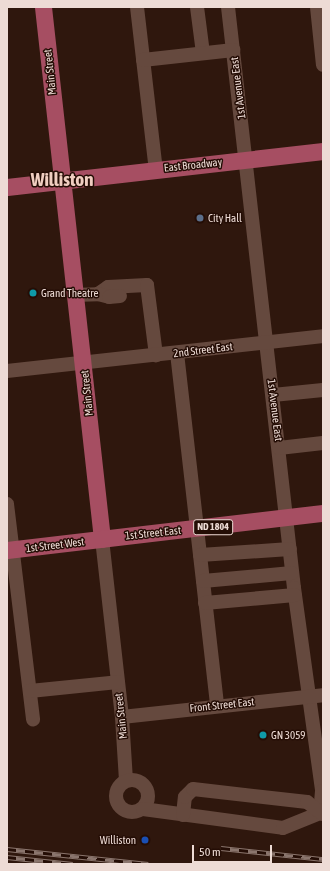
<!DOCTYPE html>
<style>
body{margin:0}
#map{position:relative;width:330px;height:871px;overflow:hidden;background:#2f170d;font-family:"Asap Condensed",sans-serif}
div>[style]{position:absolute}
.minor>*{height:14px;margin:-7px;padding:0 7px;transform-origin:7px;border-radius:7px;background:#65493e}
.minor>.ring{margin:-7px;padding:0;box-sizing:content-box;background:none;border:14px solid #65493e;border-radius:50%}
.major>*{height:17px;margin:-8.5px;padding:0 8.5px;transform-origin:8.5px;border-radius:8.5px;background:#a64e62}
.rail>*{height:4.5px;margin-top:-2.25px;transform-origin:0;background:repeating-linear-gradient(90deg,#240d05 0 9px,#8a756d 0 18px);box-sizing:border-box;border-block:1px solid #8a756d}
.dots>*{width:11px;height:11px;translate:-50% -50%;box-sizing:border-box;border:2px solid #240d05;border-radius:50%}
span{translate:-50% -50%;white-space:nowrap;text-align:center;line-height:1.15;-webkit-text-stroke:3px #240d05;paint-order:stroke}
.shield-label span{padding:1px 3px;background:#240d05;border:1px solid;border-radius:3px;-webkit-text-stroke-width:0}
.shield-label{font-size:10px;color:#eddbd5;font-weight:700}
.street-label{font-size:11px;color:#eddbd5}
.poi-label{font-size:11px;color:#eddbd5}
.left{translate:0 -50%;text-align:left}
.right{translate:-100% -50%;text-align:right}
.town-label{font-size:19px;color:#f0cec1;font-weight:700}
.frame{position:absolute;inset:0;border:8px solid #eddbd5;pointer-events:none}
.scale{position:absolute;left:192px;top:845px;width:80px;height:18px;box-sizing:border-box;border:2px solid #eddbd5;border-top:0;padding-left:5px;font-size:12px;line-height:14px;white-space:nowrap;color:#eddbd5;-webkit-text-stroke:3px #240d05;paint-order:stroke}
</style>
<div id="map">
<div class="minor">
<div style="left:137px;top:7px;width:164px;rotate:83.4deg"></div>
<div style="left:197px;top:7px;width:46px;rotate:82.6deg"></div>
<div style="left:228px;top:7px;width:585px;rotate:83.52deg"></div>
<div style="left:294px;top:588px;width:205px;rotate:82.1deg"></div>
<div style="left:322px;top:791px;width:22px;rotate:95deg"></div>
<div style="left:317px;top:7px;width:58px;rotate:84.1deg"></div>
<div style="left:143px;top:60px;width:91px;rotate:-6.3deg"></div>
<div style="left:98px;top:294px;width:12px;rotate:-35deg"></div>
<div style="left:108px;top:287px;width:39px;rotate:-3deg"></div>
<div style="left:147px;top:285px;width:71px;rotate:82.7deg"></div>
<div style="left:74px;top:295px;width:24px;rotate:-2deg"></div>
<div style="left:98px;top:294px;width:11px;rotate:15deg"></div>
<div style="left:109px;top:297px;width:11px;rotate:-5deg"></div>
<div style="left:177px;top:353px;width:355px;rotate:83.5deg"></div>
<div style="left:7px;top:371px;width:318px;rotate:-6.3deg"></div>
<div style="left:273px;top:395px;width:50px;rotate:-5.7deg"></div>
<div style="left:279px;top:448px;width:44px;rotate:-6.5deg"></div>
<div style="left:7px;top:504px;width:217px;rotate:83.1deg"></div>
<div style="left:102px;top:539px;width:179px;rotate:83.6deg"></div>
<div style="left:122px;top:717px;width:63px;rotate:86.4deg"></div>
<div style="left:200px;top:555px;width:90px;rotate:-3.8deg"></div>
<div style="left:203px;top:581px;width:89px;rotate:-5.1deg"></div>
<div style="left:205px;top:603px;width:90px;rotate:-5.1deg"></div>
<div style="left:30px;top:691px;width:88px;rotate:-5.8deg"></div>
<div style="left:122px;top:717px;width:202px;rotate:-6.2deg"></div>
<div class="ring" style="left:116px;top:780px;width:18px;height:18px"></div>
<div style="left:143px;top:809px;width:141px;rotate:7.7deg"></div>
<div style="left:283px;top:828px;width:40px;rotate:-22deg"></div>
<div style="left:183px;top:815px;width:18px;rotate:-84deg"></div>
<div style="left:185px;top:797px;width:11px;rotate:-45deg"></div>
<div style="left:193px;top:789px;width:115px;rotate:6.5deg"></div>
<div style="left:307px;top:802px;width:20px;rotate:37deg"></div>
</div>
<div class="major">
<div style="left:43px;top:7px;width:535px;rotate:83.67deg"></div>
<div style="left:7px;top:187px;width:318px;rotate:-6.5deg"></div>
<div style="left:7px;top:550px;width:318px;rotate:-6.7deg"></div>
</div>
<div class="rail">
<div style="left:221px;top:848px;width:103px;rotate:6.2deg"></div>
<div style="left:7px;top:849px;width:142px;rotate:6.1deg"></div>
<div style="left:7px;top:857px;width:66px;rotate:6.1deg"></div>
</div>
<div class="dots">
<div style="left:200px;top:218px;background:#5c6f8a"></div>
<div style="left:33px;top:293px;background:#0f9aa8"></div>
<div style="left:263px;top:735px;background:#0f9aa8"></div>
<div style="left:145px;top:840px;background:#1a4fb4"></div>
</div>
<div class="shield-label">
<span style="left:213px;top:527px">ND 1804</span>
</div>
<div class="street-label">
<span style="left:50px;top:72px;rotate:-96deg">Main Street</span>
<span style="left:238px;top:88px;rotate:-97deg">1st Avenue East</span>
<span style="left:193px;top:165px;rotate:-6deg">East Broadway</span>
<span style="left:203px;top:350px;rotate:-7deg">2nd Street East</span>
<span style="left:87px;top:393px;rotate:-96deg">Main Street</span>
<span style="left:275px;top:410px;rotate:83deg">1st Avenue East</span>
<span style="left:153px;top:533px;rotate:-6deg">1st Street East</span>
<span style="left:55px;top:545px;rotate:-7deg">1st Street West</span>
<span style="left:222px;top:705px;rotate:-6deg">Front Street East</span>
<span style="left:121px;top:716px;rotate:-96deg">Main Street</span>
</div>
<div class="poi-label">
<span class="left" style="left:208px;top:218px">City Hall</span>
<span class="left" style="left:41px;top:293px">Grand Theatre</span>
<span class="left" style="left:271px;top:735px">GN 3059</span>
<span class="right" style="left:136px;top:840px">Williston</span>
</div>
<div class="town-label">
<span style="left:62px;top:180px">Williston</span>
</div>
<div class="frame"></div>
<div class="scale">50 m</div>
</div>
